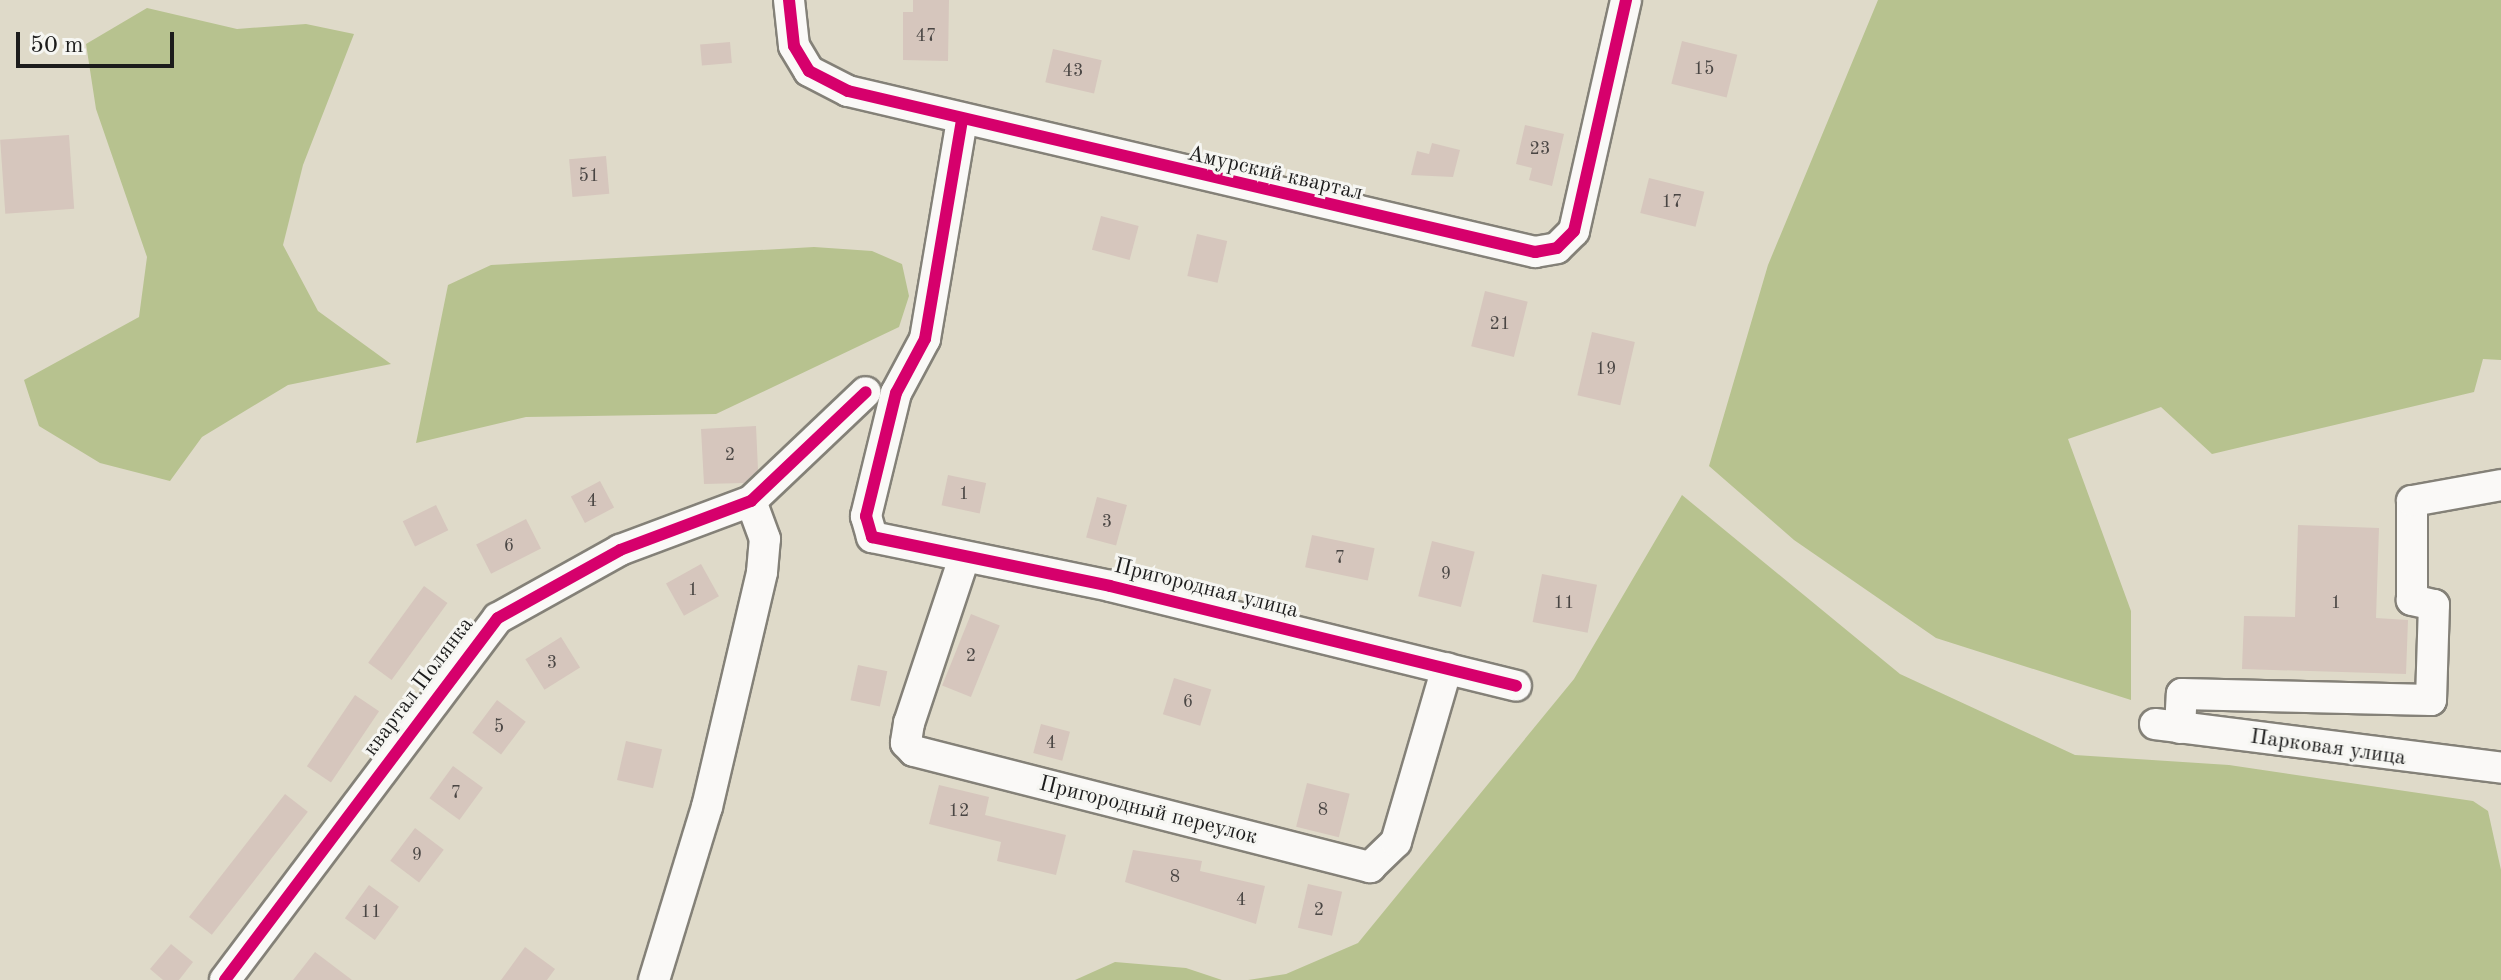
<!DOCTYPE html>
<meta charset="utf-8">
<style>
body{margin:0}
#map{position:relative;width:2501px;height:980px;overflow:hidden;background:#dfdac9;font-family:"Old Standard TT",serif}
div>[style]{position:absolute}
.forest>*{inset:0;background:#b7c28f}
.building>*{inset:0;background:#d6c6bd;transform-origin:0 0}
.roads{filter:drop-shadow(2px 0 #848178) drop-shadow(-2px 0 #848178) drop-shadow(0 2px #848178) drop-shadow(0 -2px #848178)}
.minor>*{height:30px;margin:-15px;padding:0 15px;transform-origin:15px;border-radius:15px;background:#faf9f7}
.cycleway>*{height:12px;margin:-6px;padding:0 6px;transform-origin:6px;border-radius:6px;background:#d6006c}
span{translate:-50% -50%;white-space:nowrap;text-align:center;line-height:1.15;-webkit-text-stroke:6px #f6f6f2;paint-order:stroke}
.number-label{font-size:18px;color:#4a4644}
.number-label span{-webkit-text-stroke-width:0}
.street-label{font-size:22px;color:#1c1c1c}
.scale{position:absolute;left:16px;top:32px;width:158px;height:36px;box-sizing:border-box;border:4px solid #1c1c1c;border-top:0;padding-left:10px;font-size:24px;line-height:28px;white-space:nowrap;color:#1c1c1c;-webkit-text-stroke:6px #f6f6f2;paint-order:stroke}
</style>
<div id="map">
<div class="forest">
<div style="clip-path:polygon(1878px 0,2501px 0,2501px 360px,2483px 359px,2474px 392px,2212px 454px,2161px 407px,2068px 439px,2131px 611px,2131px 700px,1936px 638px,1794px 540px,1709px 466px,1768px 265px)"></div>
<div style="clip-path:polygon(147px 8px,237px 29px,306px 24px,354px 34px,303px 165px,283px 245px,318px 311px,391px 364px,288px 385px,202px 437px,170px 481px,100px 463px,39px 426px,24px 380px,139px 317px,147px 257px,96px 109px,86px 44px)"></div>
<div style="clip-path:polygon(814px 247px,872px 251px,902px 264px,909px 296px,899px 327px,716px 414px,526px 417px,416px 443px,448px 285px,491px 265px)"></div>
<div style="clip-path:polygon(1682px 495px,1900px 674px,2075px 755px,2229px 765px,2473px 801px,2488px 811px,2501px 870px,2501px 980px,1248px 980px,1286px 974px,1358px 943px,1574px 679px)"></div>
<div style="clip-path:polygon(1115px 962px,1186px 968px,1222px 980px,1075px 980px)"></div>
</div>
<div class="building">
<div style="clip-path:polygon(913px 0,949px 0,948px 61px,903px 60px,903px 12px,913px 12px)"></div>
<div style="left:1682px;top:41px;width:57px;height:44px;rotate:14deg"></div>
<div style="left:730px;top:42px;width:21px;height:30px;rotate:85deg"></div>
<div style="left:1053px;top:49px;width:50px;height:34px;rotate:13deg"></div>
<div style="clip-path:polygon(1525px 125px,1564px 134px,1552px 186px,1529px 180px,1532px 168px,1516px 164px)"></div>
<div style="left:69px;top:135px;width:74px;height:69px;rotate:86deg"></div>
<div style="clip-path:polygon(1432px 143px,1460px 150px,1453px 177px,1411px 175px,1417px 151px,1429px 154px)"></div>
<div style="left:606px;top:156px;width:38px;height:37px;rotate:85deg"></div>
<div style="left:1649px;top:178px;width:57px;height:36px;rotate:14deg"></div>
<div style="left:1101px;top:216px;width:39px;height:35px;rotate:15deg"></div>
<div style="left:1197px;top:234px;width:31px;height:43px;rotate:13deg"></div>
<div style="left:1485px;top:291px;width:44px;height:57px;rotate:14deg"></div>
<div style="left:1592px;top:332px;width:44px;height:65px;rotate:13deg"></div>
<div style="clip-path:polygon(756px 426px,758px 470px,744px 483px,704px 484px,701px 429px)"></div>
<div style="left:948px;top:475px;width:39px;height:31px;rotate:12deg"></div>
<div style="left:600px;top:481px;width:30px;height:33px;rotate:62deg"></div>
<div style="left:1097px;top:497px;width:31px;height:42px;rotate:15deg"></div>
<div style="left:436px;top:505px;width:28px;height:37px;rotate:64deg"></div>
<div style="left:526px;top:519px;width:33px;height:56px;rotate:63deg"></div>
<div style="clip-path:polygon(2298px 525px,2379px 528px,2376px 618px,2408px 620px,2406px 674px,2242px 669px,2244px 616px,2295px 617px)"></div>
<div style="left:1312px;top:535px;width:64px;height:33px;rotate:12deg"></div>
<div style="left:1432px;top:541px;width:44px;height:57px;rotate:14deg"></div>
<div style="left:701px;top:564px;width:37px;height:40px;rotate:61deg"></div>
<div style="left:1542px;top:574px;width:56px;height:49px;rotate:11deg"></div>
<div style="left:424px;top:586px;width:29px;height:95px;rotate:36deg"></div>
<div style="left:971px;top:614px;width:31px;height:77px;rotate:22deg"></div>
<div style="left:561px;top:637px;width:36px;height:42px;rotate:58deg"></div>
<div style="left:858px;top:665px;width:30px;height:36px;rotate:12deg"></div>
<div style="left:1174px;top:678px;width:39px;height:38px;rotate:17deg"></div>
<div style="left:355px;top:695px;width:29px;height:86px;rotate:34deg"></div>
<div style="left:497px;top:700px;width:36px;height:41px;rotate:37deg"></div>
<div style="left:1041px;top:724px;width:30px;height:30px;rotate:15deg"></div>
<div style="left:626px;top:741px;width:37px;height:40px;rotate:13deg"></div>
<div style="left:453px;top:766px;width:37px;height:40px;rotate:36deg"></div>
<div style="left:1307px;top:783px;width:44px;height:45px;rotate:14deg"></div>
<div style="clip-path:polygon(939px 785px,989px 797px,985px 815px,1066px 835px,1056px 875px,997px 861px,1001px 842px,929px 824px)"></div>
<div style="left:285px;top:794px;width:29px;height:156px;rotate:38deg"></div>
<div style="left:415px;top:828px;width:36px;height:41px;rotate:37deg"></div>
<div style="clip-path:polygon(1133px 850px,1202px 861px,1200px 871px,1265px 886px,1256px 924px,1125px 882px)"></div>
<div style="left:1308px;top:884px;width:35px;height:45px;rotate:13deg"></div>
<div style="left:369px;top:885px;width:37px;height:41px;rotate:36deg"></div>
<div style="clip-path:polygon(171px 944px,193px 962px,179px 980px,163px 980px,150px 969px)"></div>
<div style="clip-path:polygon(525px 947px,555px 969px,547px 980px,501px 980px)"></div>
<div style="clip-path:polygon(315px 952px,352px 980px,293px 980px)"></div>
</div>
<div class="roads">
<div class="minor">
<div style="left:789px;top:0;width:46px;rotate:83.8deg"></div>
<div style="left:794px;top:46px;width:29px;rotate:59deg"></div>
<div style="left:809px;top:71px;width:44px;rotate:27.1deg"></div>
<div style="left:848px;top:91px;width:706px;rotate:13.19deg"></div>
<div style="left:1535px;top:252px;width:22px;rotate:-10deg"></div>
<div style="left:1557px;top:248px;width:24px;rotate:-45deg"></div>
<div style="left:1574px;top:231px;width:237px;rotate:-77.3deg"></div>
<div style="left:962px;top:120px;width:222px;rotate:99.6deg"></div>
<div style="left:925px;top:339px;width:61px;rotate:118.2deg"></div>
<div style="left:896px;top:393px;width:127px;rotate:103.7deg"></div>
<div style="left:866px;top:516px;width:22px;rotate:74deg"></div>
<div style="left:872px;top:537px;width:243px;rotate:11.6deg"></div>
<div style="left:1110px;top:586px;width:418px;rotate:13.8deg"></div>
<div style="left:964px;top:558px;width:174px;rotate:108.4deg"></div>
<div style="left:909px;top:723px;width:20px;rotate:99deg"></div>
<div style="left:906px;top:743px;width:11px;rotate:45deg"></div>
<div style="left:914px;top:751px;width:471px;rotate:14.3deg"></div>
<div style="left:1370px;top:867px;width:36px;rotate:-44deg"></div>
<div style="left:1396px;top:842px;width:181px;rotate:-73.7deg"></div>
<div style="left:2155px;top:724px;width:349px;rotate:7.2deg"></div>
<div style="left:2180px;top:728px;width:34px;rotate:-87deg"></div>
<div style="left:2182px;top:694px;width:249px;rotate:1.4deg"></div>
<div style="left:2431px;top:700px;width:95px;rotate:-88.2deg"></div>
<div style="left:2434px;top:605px;width:23px;rotate:-167deg"></div>
<div style="left:2412px;top:600px;width:99px;rotate:-90deg"></div>
<div style="left:2412px;top:501px;width:90px;rotate:-10.2deg"></div>
<div style="left:225px;top:980px;width:453px;rotate:-53deg"></div>
<div style="left:498px;top:618px;width:140px;rotate:-29.1deg"></div>
<div style="left:620px;top:550px;width:140px;rotate:-20.5deg"></div>
<div style="left:751px;top:501px;width:158px;rotate:-43.5deg"></div>
<div style="left:654px;top:980px;width:181px;rotate:-73deg"></div>
<div style="left:707px;top:807px;width:241px;rotate:-76.8deg"></div>
<div style="left:762px;top:572px;width:33px;rotate:-85deg"></div>
<div style="left:765px;top:539px;width:40px;rotate:-110.2deg"></div>
</div>
</div>
<div class="cycleway">
<div style="left:789px;top:0;width:46px;rotate:83.8deg"></div>
<div style="left:794px;top:46px;width:29px;rotate:59deg"></div>
<div style="left:809px;top:71px;width:44px;rotate:27.1deg"></div>
<div style="left:848px;top:91px;width:706px;rotate:13.19deg"></div>
<div style="left:1535px;top:252px;width:22px;rotate:-10deg"></div>
<div style="left:1557px;top:248px;width:24px;rotate:-45deg"></div>
<div style="left:1574px;top:231px;width:237px;rotate:-77.3deg"></div>
<div style="left:962px;top:120px;width:222px;rotate:99.6deg"></div>
<div style="left:925px;top:339px;width:61px;rotate:118.2deg"></div>
<div style="left:896px;top:393px;width:127px;rotate:103.7deg"></div>
<div style="left:866px;top:516px;width:22px;rotate:74deg"></div>
<div style="left:872px;top:537px;width:243px;rotate:11.6deg"></div>
<div style="left:1110px;top:586px;width:418px;rotate:13.8deg"></div>
<div style="left:225px;top:980px;width:453px;rotate:-53deg"></div>
<div style="left:498px;top:618px;width:140px;rotate:-29.1deg"></div>
<div style="left:620px;top:550px;width:140px;rotate:-20.5deg"></div>
<div style="left:751px;top:501px;width:158px;rotate:-43.5deg"></div>
</div>
<div class="number-label">
<span style="left:926px;top:36px">47</span>
<span style="left:1704px;top:69px">15</span>
<span style="left:1073px;top:71px">43</span>
<span style="left:1540px;top:149px">23</span>
<span style="left:589px;top:176px">51</span>
<span style="left:1672px;top:202px">17</span>
<span style="left:1500px;top:324px">21</span>
<span style="left:1606px;top:369px">19</span>
<span style="left:730px;top:455px">2</span>
<span style="left:964px;top:494px">1</span>
<span style="left:592px;top:501px">4</span>
<span style="left:1107px;top:522px">3</span>
<span style="left:509px;top:546px">6</span>
<span style="left:1340px;top:558px">7</span>
<span style="left:1446px;top:574px">9</span>
<span style="left:693px;top:590px">1</span>
<span style="left:1564px;top:603px">11</span>
<span style="left:2336px;top:603px">1</span>
<span style="left:971px;top:656px">2</span>
<span style="left:552px;top:663px">3</span>
<span style="left:1188px;top:702px">6</span>
<span style="left:499px;top:727px">5</span>
<span style="left:1051px;top:743px">4</span>
<span style="left:456px;top:793px">7</span>
<span style="left:1323px;top:810px">8</span>
<span style="left:959px;top:811px">12</span>
<span style="left:417px;top:855px">9</span>
<span style="left:1175px;top:877px">8</span>
<span style="left:1241px;top:900px">4</span>
<span style="left:1319px;top:910px">2</span>
<span style="left:371px;top:912px">11</span>
</div>
<div class="street-label">
<span style="left:1275px;top:174px;rotate:13deg">Амурский квартал</span>
<span style="left:1206px;top:589px;rotate:14deg">Пригородная улица</span>
<span style="left:419px;top:687px;rotate:-53deg">квартал Полянка</span>
<span style="left:2328px;top:748px;rotate:8deg">Парковая улица</span>
<span style="left:1148px;top:811px;rotate:14deg">Пригородный переулок</span>
</div>
<div class="scale">50 m</div>
</div>
